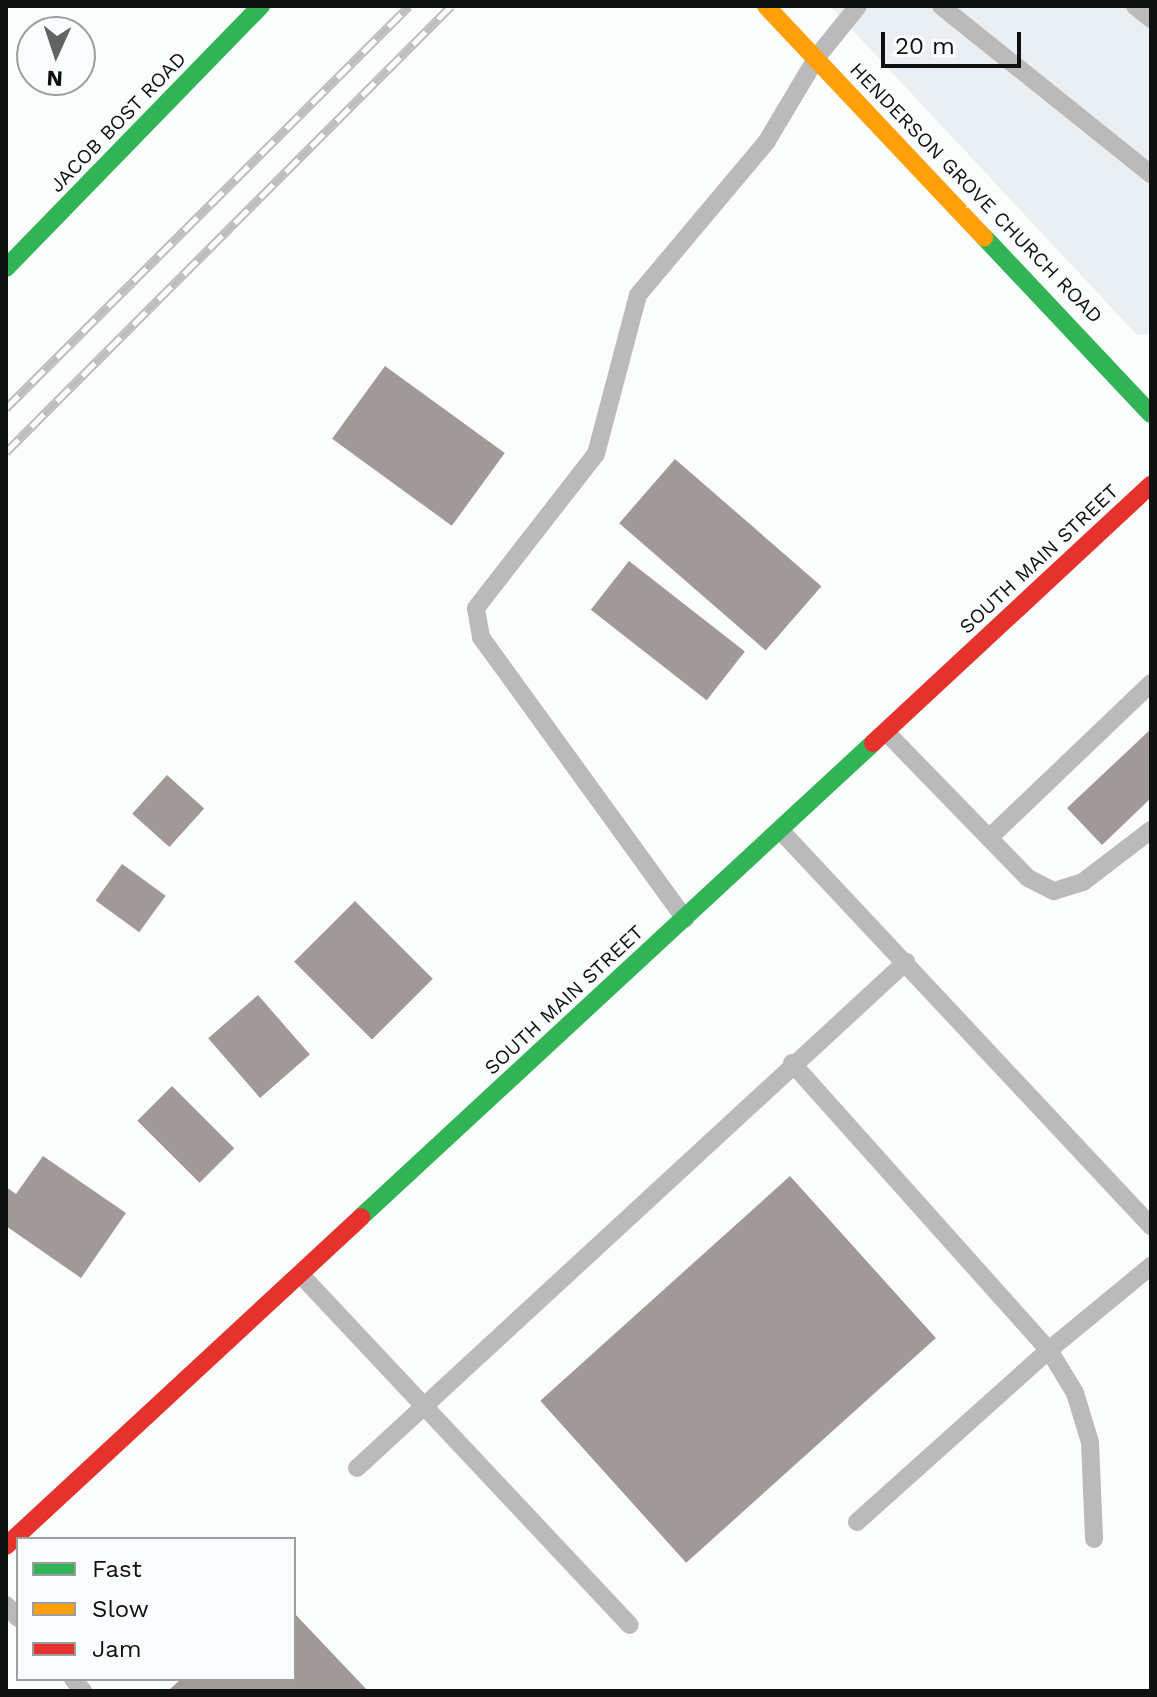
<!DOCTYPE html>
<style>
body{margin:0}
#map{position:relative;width:1157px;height:1697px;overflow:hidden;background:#fbfcfc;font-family:"Work Sans",sans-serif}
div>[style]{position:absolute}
.built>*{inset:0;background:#eaeff3}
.building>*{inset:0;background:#a19898;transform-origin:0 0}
.lane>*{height:18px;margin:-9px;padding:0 9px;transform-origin:9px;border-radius:9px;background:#bababa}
.fast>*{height:18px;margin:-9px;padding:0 9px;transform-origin:9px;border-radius:9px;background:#30b455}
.slow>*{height:18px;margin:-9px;padding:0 9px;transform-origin:9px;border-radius:9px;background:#ff9f0a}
.jam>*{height:18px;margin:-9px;padding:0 9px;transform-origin:9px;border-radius:9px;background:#e5322d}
.rail>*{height:9px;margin-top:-4.5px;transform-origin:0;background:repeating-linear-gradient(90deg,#fafcfd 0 18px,#bebdbd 0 36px);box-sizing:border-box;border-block:2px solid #bebdbd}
span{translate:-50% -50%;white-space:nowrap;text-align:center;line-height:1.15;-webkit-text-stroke:8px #fafcfd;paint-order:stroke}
.street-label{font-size:20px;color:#0f1010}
.frame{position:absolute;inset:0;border:8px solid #0f1010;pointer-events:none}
.legend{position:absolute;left:16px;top:1537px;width:280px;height:144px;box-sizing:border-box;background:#fafcfd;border:2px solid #9c9e9e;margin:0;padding:10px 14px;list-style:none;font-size:24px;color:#0f1010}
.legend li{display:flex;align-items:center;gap:16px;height:40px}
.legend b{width:40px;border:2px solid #9c9e9e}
.north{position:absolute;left:16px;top:16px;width:80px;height:80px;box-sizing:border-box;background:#fafcfd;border:2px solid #9c9e9e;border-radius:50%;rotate:183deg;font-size:22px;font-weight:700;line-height:32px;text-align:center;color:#0f1010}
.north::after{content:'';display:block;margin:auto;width:28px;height:36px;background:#626363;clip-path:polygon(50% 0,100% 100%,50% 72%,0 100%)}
.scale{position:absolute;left:881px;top:32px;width:140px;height:36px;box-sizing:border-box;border:4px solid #0f1010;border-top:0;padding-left:10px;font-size:24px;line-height:28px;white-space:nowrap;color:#0f1010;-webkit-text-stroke:6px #fafcfd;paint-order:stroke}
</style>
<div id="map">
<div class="built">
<div style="clip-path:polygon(830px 6px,1151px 6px,1151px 334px,1137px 335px)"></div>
</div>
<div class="building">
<div style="left:385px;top:366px;width:148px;height:90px;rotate:36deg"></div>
<div style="left:675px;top:459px;width:194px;height:85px;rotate:41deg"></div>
<div style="left:629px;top:561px;width:147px;height:62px;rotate:38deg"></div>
<div style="clip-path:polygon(1151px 729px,1151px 798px,1102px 845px,1067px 808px)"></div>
<div style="left:167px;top:775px;width:50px;height:52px;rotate:42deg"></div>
<div style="left:122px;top:864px;width:54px;height:45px;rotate:36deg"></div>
<div style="left:355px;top:901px;width:110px;height:86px;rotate:45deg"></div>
<div style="left:258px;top:995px;width:79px;height:66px;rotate:49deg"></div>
<div style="left:172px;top:1086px;width:88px;height:49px;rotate:45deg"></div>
<div style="clip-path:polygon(43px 1156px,126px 1213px,81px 1278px,6px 1226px,6px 1187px,16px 1194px)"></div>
<div style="left:790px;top:1176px;width:218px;height:336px;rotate:48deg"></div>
<div style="clip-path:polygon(294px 1613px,368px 1691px,168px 1691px,181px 1679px,294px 1679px)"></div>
</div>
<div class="lane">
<div style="left:941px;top:6px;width:269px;rotate:38.7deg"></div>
<div style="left:1135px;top:6px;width:21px;rotate:39deg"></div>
<div style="left:886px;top:732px;width:204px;rotate:45.8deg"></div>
<div style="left:1028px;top:878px;width:29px;rotate:27deg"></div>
<div style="left:1054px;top:891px;width:30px;rotate:-17deg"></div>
<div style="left:1083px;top:882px;width:86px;rotate:-37.4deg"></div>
<div style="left:780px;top:830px;width:543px;rotate:46.87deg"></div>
<div style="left:989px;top:838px;width:224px;rotate:-43.7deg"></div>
<div style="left:685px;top:919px;width:348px;rotate:-125.9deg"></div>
<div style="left:481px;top:637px;width:29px;rotate:-100deg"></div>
<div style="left:476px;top:608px;width:195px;rotate:-52.1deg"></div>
<div style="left:596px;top:454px;width:164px;rotate:-75.2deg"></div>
<div style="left:638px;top:295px;width:201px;rotate:-50deg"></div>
<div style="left:767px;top:141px;width:98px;rotate:-59.2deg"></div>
<div style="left:817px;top:57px;width:65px;rotate:-51.2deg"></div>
<div style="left:792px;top:1063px;width:385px;rotate:48.2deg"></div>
<div style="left:1049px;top:1350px;width:132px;rotate:-39.5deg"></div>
<div style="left:301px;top:1275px;width:480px;rotate:46.8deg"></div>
<div style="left:357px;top:1468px;width:747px;rotate:-42.67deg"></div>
<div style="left:857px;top:1522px;width:258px;rotate:-41.9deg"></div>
<div style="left:1049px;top:1350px;width:50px;rotate:58.8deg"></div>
<div style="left:1075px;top:1393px;width:51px;rotate:73deg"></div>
<div style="left:1090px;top:1442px;width:97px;rotate:87.6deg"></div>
<div style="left:6px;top:1605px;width:18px;rotate:47deg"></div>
<div style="left:73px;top:1679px;width:16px;rotate:50deg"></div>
</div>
<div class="fast">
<div style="left:984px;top:237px;width:243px;rotate:46.7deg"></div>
<div style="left:6px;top:268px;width:366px;rotate:-45.8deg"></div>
<div style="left:361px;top:1217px;width:698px;rotate:-42.79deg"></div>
</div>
<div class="slow">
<div style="left:766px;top:6px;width:318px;rotate:46.7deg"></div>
</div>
<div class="jam">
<div style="left:873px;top:743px;width:379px;rotate:-42.9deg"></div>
<div style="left:6px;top:1546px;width:484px;rotate:-42.8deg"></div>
</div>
<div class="rail">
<div style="left:6px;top:408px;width:569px;rotate:-44.93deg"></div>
<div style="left:6px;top:452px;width:630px;rotate:-45.06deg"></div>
</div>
<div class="street-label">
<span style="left:118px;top:122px;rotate:-46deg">JACOB BOST ROAD</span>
<span style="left:976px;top:193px;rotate:46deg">HENDERSON GROVE CHURCH ROAD</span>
<span style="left:1039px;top:559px;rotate:-43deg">SOUTH MAIN STREET</span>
<span style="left:564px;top:1000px;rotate:-43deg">SOUTH MAIN STREET</span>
</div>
<div class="frame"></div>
<ul class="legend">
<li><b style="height:10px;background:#30b455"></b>Fast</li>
<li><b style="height:10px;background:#ff9f0a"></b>Slow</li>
<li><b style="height:10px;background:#e5322d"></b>Jam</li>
</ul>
<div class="north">N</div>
<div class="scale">20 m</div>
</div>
